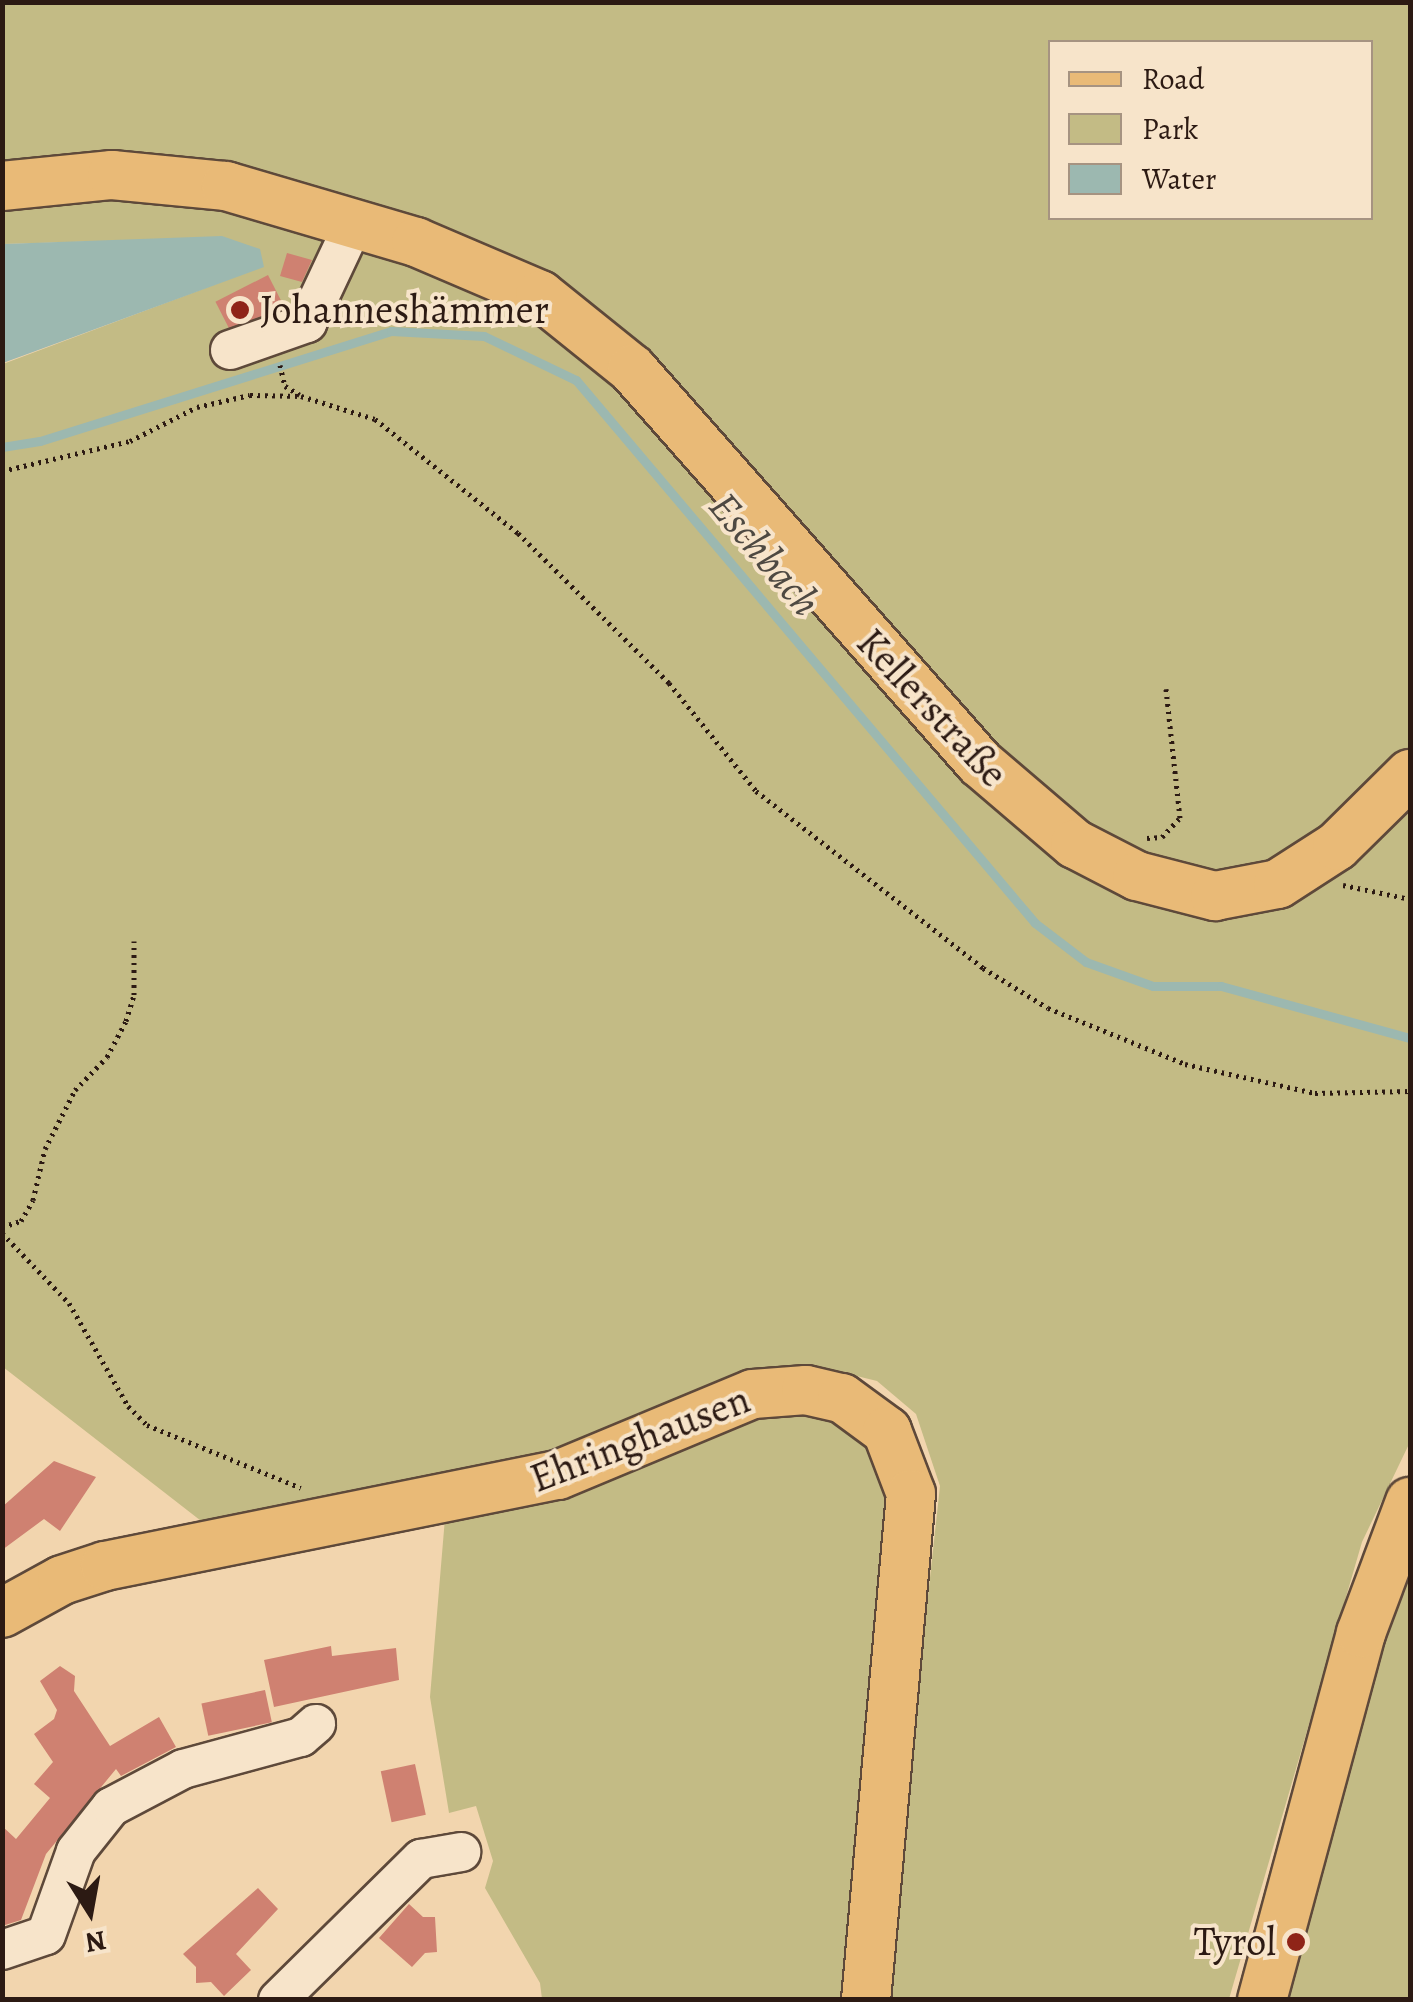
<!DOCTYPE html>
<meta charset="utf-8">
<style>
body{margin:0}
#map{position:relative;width:1413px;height:2002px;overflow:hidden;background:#f2d5ae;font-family:Alegreya,serif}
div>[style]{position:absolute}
.green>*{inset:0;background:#c3bb85}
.water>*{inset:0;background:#9cb8b0}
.stream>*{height:9px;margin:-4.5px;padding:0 4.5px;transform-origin:4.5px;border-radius:4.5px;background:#9cb8b0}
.building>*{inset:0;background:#cf8171;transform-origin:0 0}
.path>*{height:5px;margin-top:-2.5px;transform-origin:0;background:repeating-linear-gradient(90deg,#2c1a13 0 2.5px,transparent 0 7.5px)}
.roads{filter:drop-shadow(2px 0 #5e493a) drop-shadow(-2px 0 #5e493a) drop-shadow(0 2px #5e493a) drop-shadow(0 -2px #5e493a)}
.minor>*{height:38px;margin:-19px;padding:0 19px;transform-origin:19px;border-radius:19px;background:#f7e4ca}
.major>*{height:48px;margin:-24px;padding:0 24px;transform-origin:24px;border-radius:24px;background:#e9ba77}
.dots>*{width:28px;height:28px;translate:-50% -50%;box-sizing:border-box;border:5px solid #f7e4ca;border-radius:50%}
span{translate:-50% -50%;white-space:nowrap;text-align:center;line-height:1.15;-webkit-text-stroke:8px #f7e4ca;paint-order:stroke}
.poi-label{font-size:40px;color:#2c1a13}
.left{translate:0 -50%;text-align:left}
.right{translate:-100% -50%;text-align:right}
.street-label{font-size:40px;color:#2c1a13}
.water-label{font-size:42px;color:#4e4942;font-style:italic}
.frame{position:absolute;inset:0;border:5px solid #2c1a13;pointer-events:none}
.legend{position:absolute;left:1048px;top:40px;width:325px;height:180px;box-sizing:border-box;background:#f7e4ca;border:2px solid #a69381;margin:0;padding:12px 18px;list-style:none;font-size:30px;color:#2c1a13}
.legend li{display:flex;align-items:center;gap:20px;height:50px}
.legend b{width:50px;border:2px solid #a69381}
.north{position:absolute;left:40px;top:1862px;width:100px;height:100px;-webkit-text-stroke:8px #f7e4ca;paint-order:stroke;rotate:169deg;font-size:28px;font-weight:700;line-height:40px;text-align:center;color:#2c1a13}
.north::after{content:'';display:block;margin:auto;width:35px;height:45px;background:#2c1a13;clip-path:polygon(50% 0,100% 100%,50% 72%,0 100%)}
</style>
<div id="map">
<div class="green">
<div style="clip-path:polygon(evenodd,3px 3px,1410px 3px,1410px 755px,1379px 789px,1244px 881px,1125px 856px,1016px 778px,664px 386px,411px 227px,3px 173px,3px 3px,1050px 42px,1370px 42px,1370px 218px,1050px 218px,1050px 42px)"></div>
<div style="clip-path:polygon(165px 192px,495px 288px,574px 338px,860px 655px,1201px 909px,1410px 792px,1410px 1442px,1362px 1542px,1229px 1999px,884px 1999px,940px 1486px,916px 1414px,877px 1381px,820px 1367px,773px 1367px,719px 1380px,615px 1433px,520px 1468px,205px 1524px,3px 1367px,3px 364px,264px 266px,107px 241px,3px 244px,2px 201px)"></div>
<div style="clip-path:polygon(813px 1412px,864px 1442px,889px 1506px,849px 1999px,542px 1999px,540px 1983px,485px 1888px,493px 1861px,476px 1806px,449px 1813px,430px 1697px,445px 1518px,747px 1414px)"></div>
<div style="clip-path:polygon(1410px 1546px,1410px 1999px,1277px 2000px)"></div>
</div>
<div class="water">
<div style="clip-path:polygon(222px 236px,260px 249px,264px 267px,3px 363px,3px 244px)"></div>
</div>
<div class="stream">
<div style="left:2px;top:447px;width:38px;rotate:-9deg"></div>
<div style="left:40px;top:441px;width:368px;rotate:-17.4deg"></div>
<div style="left:391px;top:331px;width:93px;rotate:3.1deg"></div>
<div style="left:484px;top:336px;width:102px;rotate:25.6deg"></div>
<div style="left:576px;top:380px;width:711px;rotate:49.79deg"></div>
<div style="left:1035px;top:923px;width:64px;rotate:37.4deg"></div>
<div style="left:1086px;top:962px;width:71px;rotate:19.7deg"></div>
<div style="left:1153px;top:986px;width:68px"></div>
<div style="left:1221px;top:986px;width:196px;rotate:15.4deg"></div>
</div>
<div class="building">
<div style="clip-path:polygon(287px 253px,312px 260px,302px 282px,280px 276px)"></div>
<div style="left:268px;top:275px;width:36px;height:59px;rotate:63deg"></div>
<div style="clip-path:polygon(54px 1461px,96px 1477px,60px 1531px,44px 1519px,2px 1550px,2px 1507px)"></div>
<div style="clip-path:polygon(331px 1646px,332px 1656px,396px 1648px,399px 1680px,274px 1707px,264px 1660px)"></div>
<div style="clip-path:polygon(60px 1666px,75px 1676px,74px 1691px,110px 1746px,159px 1717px,176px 1747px,121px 1776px,116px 1769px,46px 1854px,21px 1920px,2px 1926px,2px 1826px,16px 1839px,50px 1798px,34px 1784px,53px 1762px,34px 1734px,54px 1719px,57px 1710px,40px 1681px)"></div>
<div style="left:265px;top:1690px;width:33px;height:65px;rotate:78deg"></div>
<div style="left:415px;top:1764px;width:52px;height:35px;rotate:78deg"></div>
<div style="clip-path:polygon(258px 1888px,278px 1909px,236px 1954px,251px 1970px,224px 1996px,211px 1982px,196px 1983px,196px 1967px,183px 1954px)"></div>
<div style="clip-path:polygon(409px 1904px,423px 1917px,435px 1917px,437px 1952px,425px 1953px,412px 1967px,379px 1938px)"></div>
</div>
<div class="path">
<div style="left:280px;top:365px;width:22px;rotate:77deg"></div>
<div style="left:285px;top:386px;width:17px;rotate:31deg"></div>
<div style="left:2px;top:471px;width:131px;rotate:-13.2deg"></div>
<div style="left:130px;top:441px;width:75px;rotate:-26.9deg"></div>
<div style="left:197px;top:407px;width:54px;rotate:-12.8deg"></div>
<div style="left:250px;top:395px;width:51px;rotate:1.1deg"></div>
<div style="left:301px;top:396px;width:77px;rotate:17.3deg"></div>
<div style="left:375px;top:419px;width:183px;rotate:38.6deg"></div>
<div style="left:518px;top:533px;width:213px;rotate:44.8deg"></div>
<div style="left:669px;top:683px;width:139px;rotate:51.1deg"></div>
<div style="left:756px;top:791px;width:288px;rotate:37.9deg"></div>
<div style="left:983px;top:968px;width:76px;rotate:31.6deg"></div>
<div style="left:1048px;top:1008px;width:148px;rotate:22.2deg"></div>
<div style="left:1185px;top:1064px;width:133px;rotate:12.6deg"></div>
<div style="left:1315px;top:1093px;width:95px;rotate:-1.2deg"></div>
<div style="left:1147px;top:838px;width:15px;rotate:-4deg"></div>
<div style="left:1162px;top:837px;width:26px;rotate:-47deg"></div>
<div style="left:1180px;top:818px;width:130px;rotate:-96.2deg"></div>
<div style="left:1343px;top:885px;width:68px;rotate:11.8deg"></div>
<div style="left:2px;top:1227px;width:20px;rotate:-18deg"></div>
<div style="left:21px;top:1221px;width:24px;rotate:-60deg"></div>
<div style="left:33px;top:1200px;width:52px;rotate:-76.8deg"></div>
<div style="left:45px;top:1149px;width:66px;rotate:-63deg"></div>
<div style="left:75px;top:1090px;width:46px;rotate:-45.9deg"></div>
<div style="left:107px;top:1057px;width:41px;rotate:-62.2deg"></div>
<div style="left:126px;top:1021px;width:27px;rotate:-73deg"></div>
<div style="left:134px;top:995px;width:54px;rotate:-90deg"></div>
<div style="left:2px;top:1233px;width:97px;rotate:46.3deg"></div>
<div style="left:69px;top:1303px;width:119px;rotate:60.2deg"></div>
<div style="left:128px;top:1406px;width:27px;rotate:45deg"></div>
<div style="left:147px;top:1425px;width:166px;rotate:22.2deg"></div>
</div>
<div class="roads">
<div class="minor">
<div style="left:230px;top:350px;width:82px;rotate:-19.3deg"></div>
<div style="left:307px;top:323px;width:113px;rotate:-64.8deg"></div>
<div style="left:2px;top:1950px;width:46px;rotate:-18.8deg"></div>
<div style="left:46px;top:1935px;width:89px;rotate:-70.3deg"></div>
<div style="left:76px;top:1851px;width:56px;rotate:-51.5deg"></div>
<div style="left:111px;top:1807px;width:81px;rotate:-27.8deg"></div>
<div style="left:183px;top:1769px;width:122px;rotate:-15.2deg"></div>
<div style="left:301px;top:1737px;width:20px;rotate:-41deg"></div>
<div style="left:278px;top:2000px;width:201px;rotate:-44.6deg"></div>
<div style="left:421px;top:1859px;width:41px;rotate:-9.9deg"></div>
</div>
<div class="major">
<div style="left:2px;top:186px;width:111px;rotate:-5.7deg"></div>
<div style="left:112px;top:175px;width:115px;rotate:5.5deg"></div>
<div style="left:226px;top:186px;width:198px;rotate:16.4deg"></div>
<div style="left:416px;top:242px;width:135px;rotate:23.1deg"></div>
<div style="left:540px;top:295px;width:118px;rotate:38.8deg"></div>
<div style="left:632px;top:369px;width:526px;rotate:48.55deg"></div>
<div style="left:980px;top:763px;width:125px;rotate:40.5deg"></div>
<div style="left:1075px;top:844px;width:70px;rotate:27.3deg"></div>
<div style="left:1137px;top:876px;width:81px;rotate:14.4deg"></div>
<div style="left:1215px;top:896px;width:64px;rotate:-10.8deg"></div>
<div style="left:1278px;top:884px;width:70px;rotate:-32.8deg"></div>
<div style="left:1337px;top:846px;width:103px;rotate:-44.6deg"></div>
<div style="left:2px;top:1613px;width:68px;rotate:-28.8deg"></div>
<div style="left:62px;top:1580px;width:45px;rotate:-18deg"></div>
<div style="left:105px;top:1566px;width:462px;rotate:-11.4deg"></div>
<div style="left:558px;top:1475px;width:211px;rotate:-22.6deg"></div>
<div style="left:753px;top:1394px;width:53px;rotate:-4.3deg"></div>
<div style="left:806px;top:1390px;width:37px;rotate:13deg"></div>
<div style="left:842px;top:1398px;width:56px;rotate:36.3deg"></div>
<div style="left:887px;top:1431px;width:67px;rotate:69.1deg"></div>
<div style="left:911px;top:1494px;width:508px;rotate:95.08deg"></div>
<div style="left:1262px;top:2000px;width:380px;rotate:-74.9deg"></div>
<div style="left:1361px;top:1633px;width:140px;rotate:-69.5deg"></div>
</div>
</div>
<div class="dots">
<div style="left:240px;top:310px;background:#8f2418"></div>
<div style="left:1296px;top:1942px;background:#8f2418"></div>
</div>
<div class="poi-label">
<span class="left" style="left:260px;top:310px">Johanneshämmer</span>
<span class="right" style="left:1276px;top:1942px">Tyrol</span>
</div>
<div class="street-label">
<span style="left:932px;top:708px;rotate:47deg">Kellerstraße</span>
<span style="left:640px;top:1439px;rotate:-21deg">Ehringhausen</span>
</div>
<div class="water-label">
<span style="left:765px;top:554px;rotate:50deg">Eschbach</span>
</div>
<div class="frame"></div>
<ul class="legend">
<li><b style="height:12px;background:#e9ba77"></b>Road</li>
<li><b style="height:28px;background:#c3bb85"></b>Park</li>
<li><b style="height:28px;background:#9cb8b0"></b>Water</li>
</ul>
<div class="north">N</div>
</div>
